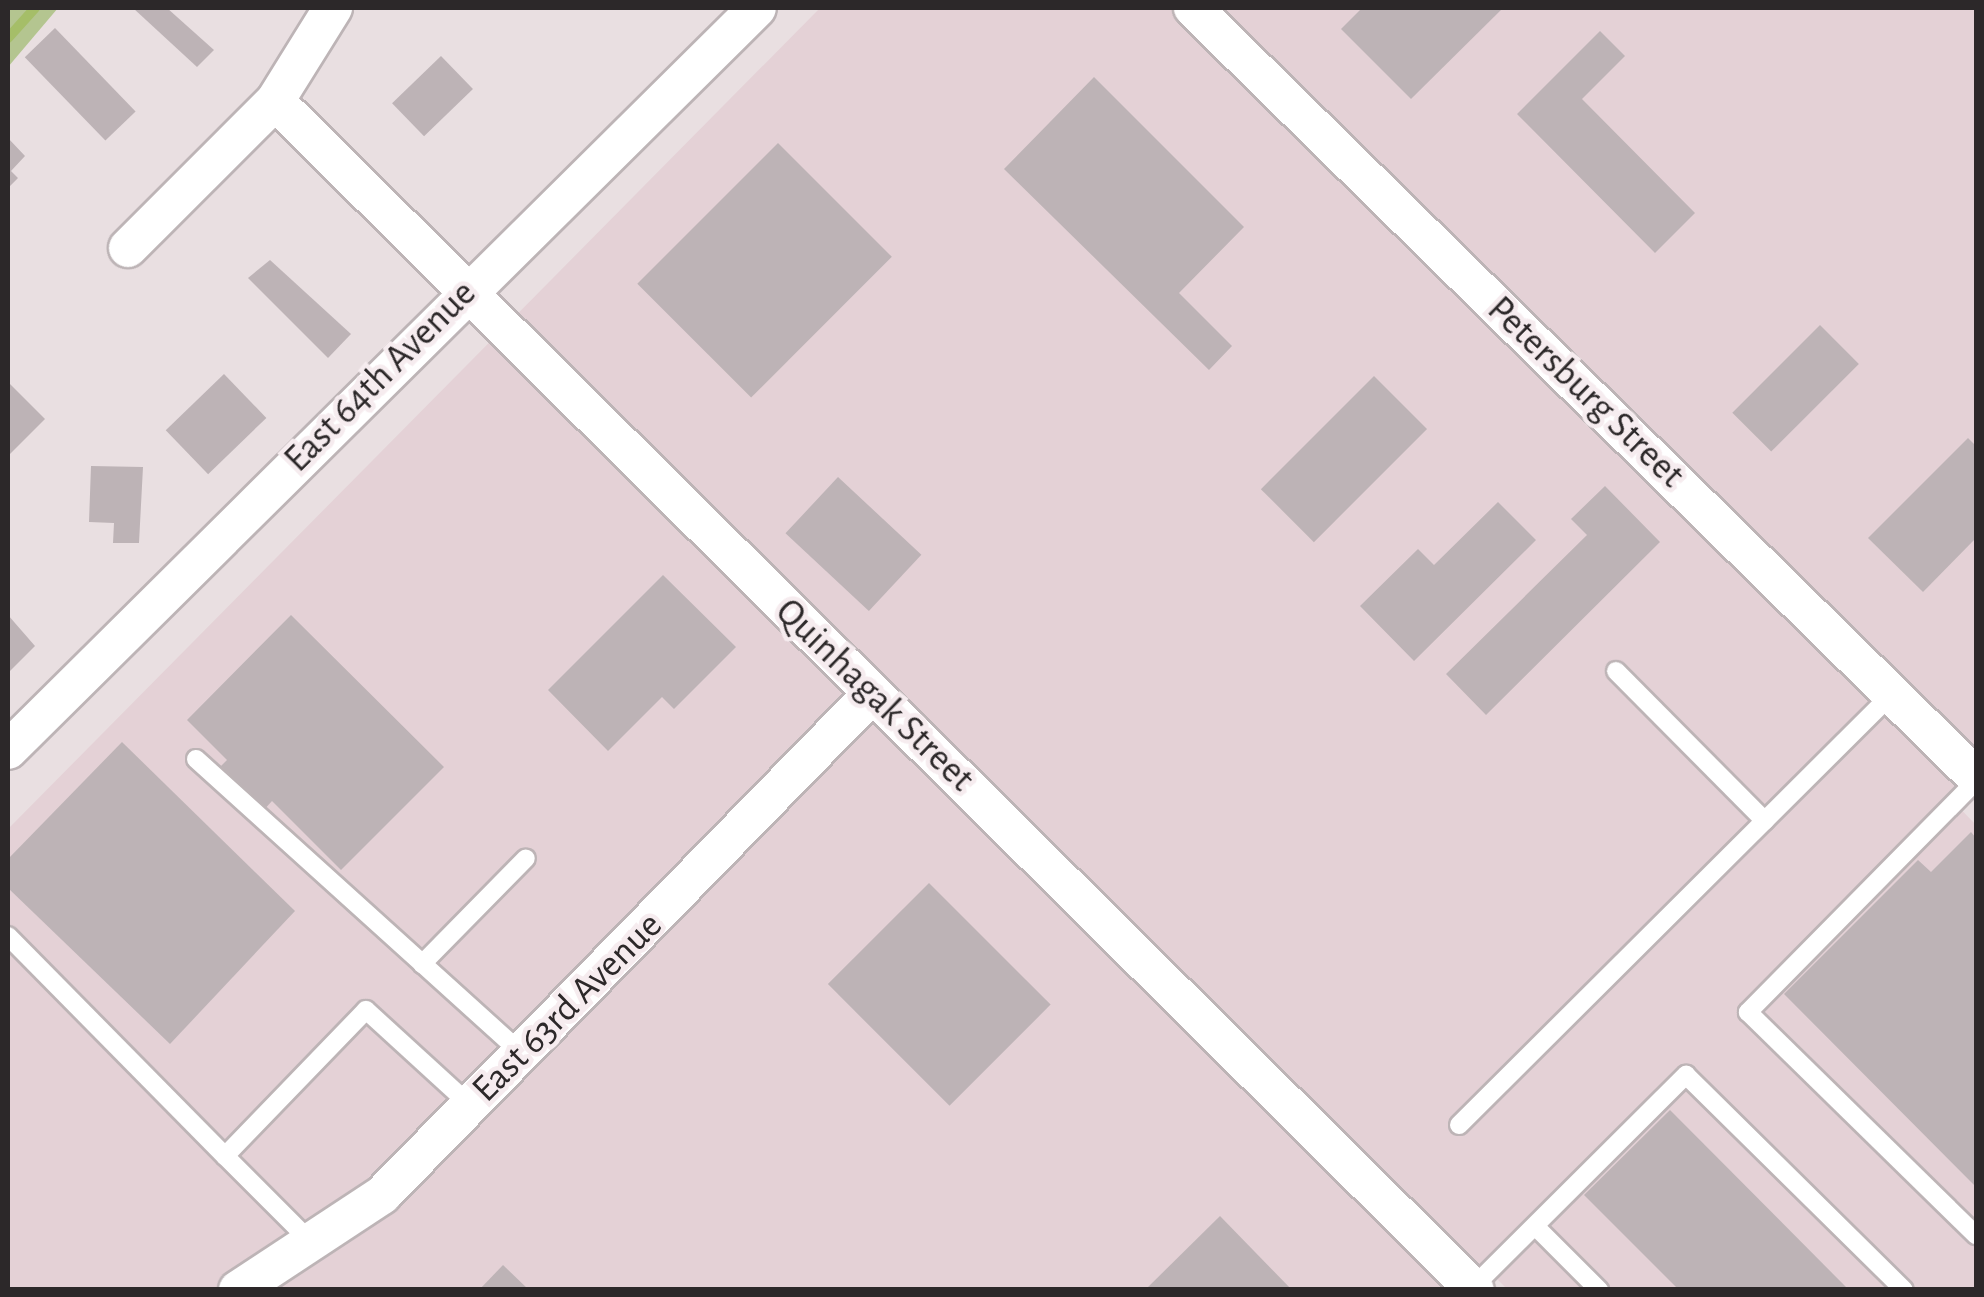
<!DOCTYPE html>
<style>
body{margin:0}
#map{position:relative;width:1984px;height:1297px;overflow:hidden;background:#e9dfe1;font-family:"Alegreya Sans",sans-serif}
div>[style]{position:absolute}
.built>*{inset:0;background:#e4d1d6}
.green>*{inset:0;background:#b4c590}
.stream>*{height:10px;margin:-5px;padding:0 5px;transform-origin:5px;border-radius:5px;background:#a5be68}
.building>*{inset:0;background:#bdb3b6;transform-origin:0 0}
.roads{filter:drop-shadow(2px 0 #bdb4b6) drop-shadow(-2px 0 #bdb4b6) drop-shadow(0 2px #bdb4b6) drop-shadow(0 -2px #bdb4b6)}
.service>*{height:18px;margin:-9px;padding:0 9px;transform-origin:9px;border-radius:9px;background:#fff}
.minor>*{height:38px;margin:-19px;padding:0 19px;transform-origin:19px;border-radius:19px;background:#fff}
span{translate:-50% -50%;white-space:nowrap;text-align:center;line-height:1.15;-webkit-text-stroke:9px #f6ecef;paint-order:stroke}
.street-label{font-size:38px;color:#2c2829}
.frame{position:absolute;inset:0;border:10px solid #2c2829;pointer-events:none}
</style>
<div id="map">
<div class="built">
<div style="clip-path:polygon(820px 8px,1976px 8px,1976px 765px,1948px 796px,1976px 825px,1976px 1289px,1508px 1290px,1484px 1266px,1459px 1290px,8px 1290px,8px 829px)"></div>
</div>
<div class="green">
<div style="clip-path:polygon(8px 8px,58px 8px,8px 67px)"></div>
</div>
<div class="stream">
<div style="left:8px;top:38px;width:40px;rotate:-48deg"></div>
</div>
<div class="building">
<div style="clip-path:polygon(133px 8px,167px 8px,214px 50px,197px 67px)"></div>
<div style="clip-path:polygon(1362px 8px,1503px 8px,1411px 99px,1341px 29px)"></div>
<div style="left:55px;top:28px;width:116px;height:42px;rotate:46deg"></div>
<div style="clip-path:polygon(1600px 31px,1625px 56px,1582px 99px,1695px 213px,1655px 253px,1517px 114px)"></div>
<div style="left:441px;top:56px;width:46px;height:68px;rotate:46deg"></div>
<div style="clip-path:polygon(1094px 77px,1244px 227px,1179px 293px,1232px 346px,1209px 370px,1004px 169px)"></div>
<div style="clip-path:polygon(8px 138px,25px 156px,11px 171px,18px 178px,8px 188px)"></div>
<div style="left:778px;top:143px;width:161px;height:199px;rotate:45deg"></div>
<div style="clip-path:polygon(270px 260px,351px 334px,328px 358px,248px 278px)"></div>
<div style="left:1820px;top:325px;width:55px;height:124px;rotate:45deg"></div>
<div style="left:224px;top:374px;width:61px;height:81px;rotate:46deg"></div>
<div style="left:1374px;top:376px;width:75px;height:160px;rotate:45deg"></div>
<div style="clip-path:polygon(8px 382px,45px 419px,8px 456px)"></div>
<div style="clip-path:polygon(1968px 438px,1976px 446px,1976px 538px,1923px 592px,1868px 538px)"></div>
<div style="clip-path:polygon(91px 466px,143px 467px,139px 543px,113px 543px,114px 523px,89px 522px)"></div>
<div style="left:838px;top:477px;width:114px;height:77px;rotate:43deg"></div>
<div style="clip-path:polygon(1605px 486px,1660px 542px,1486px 715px,1446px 674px,1587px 535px,1571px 519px)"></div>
<div style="clip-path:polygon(1498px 502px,1536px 540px,1414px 661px,1360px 606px,1418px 549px,1434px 565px)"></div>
<div style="clip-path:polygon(663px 575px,736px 647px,674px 709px,662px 697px,608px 751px,548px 690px)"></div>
<div style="clip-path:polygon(8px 615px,35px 646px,8px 673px)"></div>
<div style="clip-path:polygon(291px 615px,444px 767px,341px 870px,272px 801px,261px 813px,217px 770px,227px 760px,187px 720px)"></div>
<div style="clip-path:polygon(122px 742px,295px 911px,170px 1044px,8px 888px,8px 859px)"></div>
<div style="clip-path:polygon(1971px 832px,1976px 838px,1976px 1187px,1784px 994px,1918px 860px,1931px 872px)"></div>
<div style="left:929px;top:883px;width:172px;height:143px;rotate:45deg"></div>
<div style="clip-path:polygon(1670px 1110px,1849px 1290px,1679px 1290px,1584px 1195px)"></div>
<div style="clip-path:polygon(1220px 1216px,1292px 1290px,1145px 1290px)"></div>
<div style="clip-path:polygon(503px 1265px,529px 1290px,479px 1290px)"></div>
</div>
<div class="roads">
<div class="service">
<div style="left:1616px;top:671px;width:211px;rotate:45.2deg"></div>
<div style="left:196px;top:759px;width:440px;rotate:42.1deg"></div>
<div style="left:1976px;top:781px;width:325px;rotate:134.6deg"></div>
<div style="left:1748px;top:1012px;width:319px;rotate:44.4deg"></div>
<div style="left:8px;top:936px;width:309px;rotate:45.4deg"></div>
<div style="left:422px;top:964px;width:148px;rotate:-45.5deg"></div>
<div style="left:1459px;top:1125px;width:611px;rotate:-44.87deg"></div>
<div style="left:1535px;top:1226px;width:91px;rotate:45deg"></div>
<div style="left:311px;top:1242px;width:122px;rotate:-135deg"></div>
<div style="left:225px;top:1156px;width:203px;rotate:-46deg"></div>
<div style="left:366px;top:1010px;width:142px;rotate:42.4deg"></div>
<div style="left:1473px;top:1287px;width:301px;rotate:-44.9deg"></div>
<div style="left:1686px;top:1075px;width:306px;rotate:44.6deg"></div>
</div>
<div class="minor">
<div style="left:1193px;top:8px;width:1097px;rotate:44.48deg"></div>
<div style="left:275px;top:101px;width:1689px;rotate:44.74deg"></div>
<div style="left:128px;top:248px;width:208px;rotate:-45deg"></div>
<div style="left:275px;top:101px;width:110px;rotate:-58.1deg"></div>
<div style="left:8px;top:750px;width:1054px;rotate:-44.73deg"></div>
<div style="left:238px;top:1290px;width:173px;rotate:-33.4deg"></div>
<div style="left:382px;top:1195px;width:701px;rotate:-45.64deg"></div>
</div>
</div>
<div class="street-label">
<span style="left:381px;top:377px;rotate:-45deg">East 64th Avenue</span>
<span style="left:1585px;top:393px;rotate:44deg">Petersburg Street</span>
<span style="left:874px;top:696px;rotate:44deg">Quinhagak Street</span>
<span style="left:568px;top:1008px;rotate:-45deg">East 63rd Avenue</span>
</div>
<div class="frame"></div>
</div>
